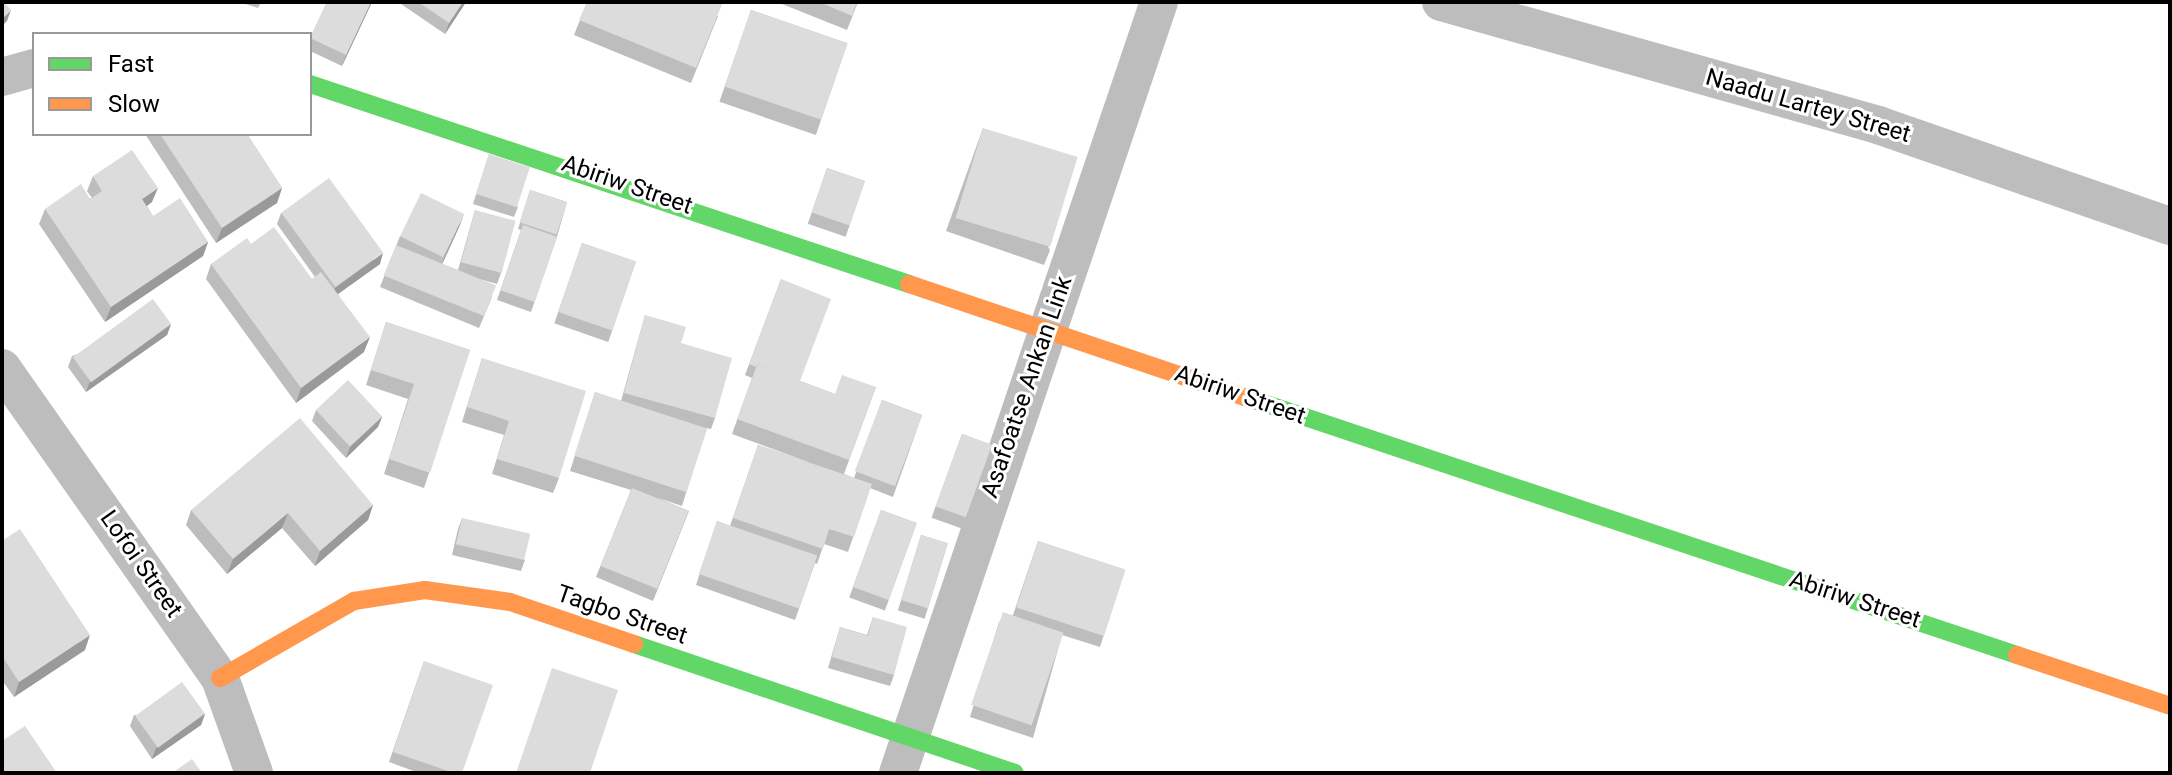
<!DOCTYPE html>
<style>
body{margin:0}
#map{position:relative;width:2172px;height:775px;overflow:hidden;background:#fff;font-family:Roboto,sans-serif}
div>[style]{position:absolute}
.street>*{height:38px;margin:-19px;padding:0 19px;transform-origin:19px;border-radius:19px;background:#bdbdbd}
.fast>*{height:18px;margin:-9px;padding:0 9px;transform-origin:9px;border-radius:9px;background:#63d668}
.slow>*{height:18px;margin:-9px;padding:0 9px;transform-origin:9px;border-radius:9px;background:#ff974d}
.wall>*{inset:0;background:#bdbdbd;transform-origin:0 0}
.shaded-wall>*{inset:0;background:#9a9a9a}
.building>*{inset:0;background:#dcdcdc;transform-origin:0 0}
span{translate:-50% -50%;white-space:nowrap;text-align:center;line-height:1.15;-webkit-text-stroke:6px #fff;paint-order:stroke}
.street-label{font-size:24px;color:#000}
.frame{position:absolute;inset:0;border:4px solid #000;pointer-events:none}
.legend{position:absolute;left:32px;top:32px;width:280px;height:104px;box-sizing:border-box;background:#fff;border:2px solid #999;margin:0;padding:10px 14px;list-style:none;font-size:24px;color:#000}
.legend li{display:flex;align-items:center;gap:16px;height:40px}
.legend b{width:40px;border:2px solid #999}
</style>
<div id="map">
<div class="street">
<div style="left:1441px;top:2px;width:454px;rotate:15.7deg"></div>
<div style="left:1878px;top:125px;width:309px;rotate:19.1deg"></div>
<div style="left:2px;top:77px;width:33px;rotate:-16deg"></div>
<div style="left:2px;top:368px;width:379px;rotate:54.9deg"></div>
<div style="left:220px;top:678px;width:101px;rotate:70.3deg"></div>
<div style="left:898px;top:773px;width:814px;rotate:-71.3deg"></div>
</div>
<div class="fast">
<div style="left:310px;top:84px;width:632px;rotate:18.46deg"></div>
<div style="left:1245px;top:397px;width:814px;rotate:18.48deg"></div>
<div style="left:634px;top:644px;width:402px;rotate:18.7deg"></div>
</div>
<div class="slow">
<div style="left:909px;top:284px;width:354px;rotate:18.6deg"></div>
<div style="left:2017px;top:655px;width:161px;rotate:18.4deg"></div>
<div style="left:220px;top:678px;width:155px;rotate:-29.9deg"></div>
<div style="left:354px;top:601px;width:72px;rotate:-8.8deg"></div>
<div style="left:425px;top:590px;width:86px;rotate:8deg"></div>
<div style="left:510px;top:602px;width:131px;rotate:18.7deg"></div>
</div>
<div class="wall">
<div style="clip-path:polygon(239px 2px,261px 2px,258px 8px)"></div>
<div style="clip-path:polygon(327px 2px,372px 2px,342px 66px,310px 51px,310px 38px)"></div>
<div style="clip-path:polygon(398px 2px,466px 2px,445px 34px)"></div>
<div style="clip-path:polygon(587px 2px,718px 16px,691px 83px,574px 35px)"></div>
<div style="clip-path:polygon(777px 2px,858px 2px,847px 30px)"></div>
<div style="left:751px;top:10px;width:102px;height:97px;rotate:19deg"></div>
<div style="clip-path:polygon(983px 128px,1050px 250px,1044px 265px,946px 231px)"></div>
<div style="clip-path:polygon(145px 134px,247px 134px,282px 188px,277px 203px,216px 243px)"></div>
<div style="clip-path:polygon(489px 154px,518px 207px,514px 217px,473px 204px)"></div>
<div style="left:827px;top:168px;width:40px;height:59px;rotate:19deg"></div>
<div style="clip-path:polygon(93px 176px,152px 202px,147px 206px,153px 216px,208px 242px,203px 256px,105px 322px,39px 224px,45px 209px,92px 198px,87px 191px)"></div>
<div style="clip-path:polygon(530px 190px,567px 202px,557px 237px,531px 312px,497px 300px,521px 230px,518px 229px)"></div>
<div style="clip-path:polygon(475px 210px,501px 273px,497px 284px,479px 279px,492px 297px,479px 328px,380px 287px,400px 236px,460px 225px,442px 264px,458px 270px)"></div>
<div style="clip-path:polygon(281px 213px,380px 264px,338px 294px,364px 352px,296px 403px,206px 279px,211px 264px,251px 244px,312px 279px,315px 277px,277px 224px)"></div>
<div style="left:582px;top:243px;width:57px;height:85px;rotate:19deg"></div>
<div style="clip-path:polygon(781px 279px,800px 381px,835px 394px,876px 387px,844px 474px,854px 478px,882px 400px,922px 415px,893px 497px,870px 488px,848px 552px,824px 544px,817px 564px,815px 563px,795px 620px,696px 585px,717px 521px,730px 526px,758px 445px,811px 463px,732px 434px,752px 378px,745px 375px)"></div>
<div style="clip-path:polygon(645px 315px,681px 343px,715px 418px,711px 429px,706px 428px,682px 506px,658px 498px,689px 511px,653px 601px,596px 577px,631px 490px,570px 471px,595px 392px,621px 401px)"></div>
<div style="clip-path:polygon(386px 322px,470px 350px,424px 488px,384px 474px,408px 399px,366px 385px)"></div>
<div style="clip-path:polygon(171px 324px,167px 335px,86px 392px,68px 367px,72px 356px)"></div>
<div style="clip-path:polygon(482px 358px,559px 478px,553px 493px,492px 474px,504px 435px,462px 422px)"></div>
<div style="clip-path:polygon(316px 410px,382px 417px,378px 427px,346px 458px,312px 421px)"></div>
<div style="left:962px;top:434px;width:32px;height:89px;rotate:20deg"></div>
<div style="clip-path:polygon(373px 505px,368px 520px,315px 566px,282px 528px,227px 574px,186px 525px,191px 510px)"></div>
<div style="left:881px;top:510px;width:38px;height:93px;rotate:20deg"></div>
<div style="clip-path:polygon(462px 518px,525px 560px,521px 571px,452px 555px,458px 529px)"></div>
<div style="left:921px;top:535px;width:28px;height:79px;rotate:17deg"></div>
<div style="clip-path:polygon(2px 541px,85px 650px,14px 697px,2px 680px)"></div>
<div style="clip-path:polygon(1038px 541px,1125px 570px,1100px 647px,1062px 635px,1033px 738px,970px 717px,999px 622px,1013px 615px)"></div>
<div style="clip-path:polygon(873px 617px,894px 675px,890px 686px,828px 668px,840px 627px,867px 635px)"></div>
<div style="clip-path:polygon(424px 661px,462px 773px,419px 773px,389px 762px)"></div>
<div style="clip-path:polygon(205px 714px,201px 725px,152px 759px,130px 726px,134px 715px)"></div>
</div>
<div class="shaded-wall">
<div style="clip-path:polygon(371px 2px,372px 2px,342px 66px,346px 55px)"></div>
<div style="clip-path:polygon(463px 2px,466px 2px,445px 34px,449px 23px)"></div>
<div style="clip-path:polygon(11px 10px,7px 21px,2px 26px,2px 19px)"></div>
<div style="clip-path:polygon(158px 188px,152px 202px,136px 214px,142px 199px)"></div>
<div style="clip-path:polygon(282px 188px,277px 203px,216px 243px,222px 228px)"></div>
<div style="clip-path:polygon(464px 214px,460px 225px,440px 269px,444px 258px)"></div>
<div style="clip-path:polygon(208px 242px,203px 256px,105px 322px,111px 307px)"></div>
<div style="clip-path:polygon(383px 253px,380px 264px,331px 299px,335px 288px)"></div>
<div style="clip-path:polygon(171px 324px,167px 335px,86px 392px,90px 381px)"></div>
<div style="clip-path:polygon(370px 337px,364px 352px,296px 403px,301px 388px)"></div>
<div style="clip-path:polygon(382px 417px,378px 427px,346px 458px,350px 447px)"></div>
<div style="clip-path:polygon(373px 505px,368px 520px,315px 566px,320px 551px)"></div>
<div style="clip-path:polygon(288px 513px,282px 528px,227px 574px,233px 559px)"></div>
<div style="clip-path:polygon(90px 635px,85px 650px,14px 697px,19px 682px)"></div>
<div style="clip-path:polygon(205px 714px,201px 725px,152px 759px,156px 748px)"></div>
</div>
<div class="building">
<div style="clip-path:polygon(2px 2px,4px 2px,11px 10px,2px 19px)"></div>
<div style="clip-path:polygon(327px 2px,371px 2px,346px 55px,310px 38px)"></div>
<div style="clip-path:polygon(418px 2px,463px 2px,449px 23px)"></div>
<div style="clip-path:polygon(587px 2px,723px 2px,696px 68px,579px 20px)"></div>
<div style="clip-path:polygon(819px 2px,857px 2px,852px 16px)"></div>
<div style="left:751px;top:10px;width:102px;height:81px;rotate:19deg"></div>
<div style="left:983px;top:128px;width:99px;height:94px;rotate:17deg"></div>
<div style="clip-path:polygon(160px 134px,247px 134px,282px 188px,222px 228px)"></div>
<div style="clip-path:polygon(132px 150px,158px 188px,142px 199px,153px 216px,180px 198px,208px 242px,111px 307px,45px 209px,81px 184px,90px 199px,102px 191px,93px 176px)"></div>
<div style="left:489px;top:154px;width:43px;height:42px;rotate:18deg"></div>
<div style="left:827px;top:168px;width:40px;height:47px;rotate:19deg"></div>
<div style="left:329px;top:178px;width:92px;height:59px;rotate:54deg"></div>
<div style="left:530px;top:190px;width:39px;height:34px;rotate:18deg"></div>
<div style="left:421px;top:193px;width:48px;height:48px;rotate:26deg"></div>
<div style="left:475px;top:210px;width:42px;height:54px;rotate:15deg"></div>
<div style="left:523px;top:225px;width:36px;height:69px;rotate:19deg"></div>
<div style="clip-path:polygon(274px 227px,312px 279px,321px 272px,370px 337px,301px 388px,211px 264px,247px 238px,251px 244px)"></div>
<div style="left:582px;top:243px;width:57px;height:73px;rotate:19deg"></div>
<div style="left:396px;top:245px;width:108px;height:33px;rotate:22deg"></div>
<div style="clip-path:polygon(781px 279px,831px 299px,800px 381px,757px 365px,756px 367px,749px 364px)"></div>
<div style="left:153px;top:299px;width:31px;height:99px;rotate:54deg"></div>
<div style="clip-path:polygon(645px 315px,686px 327px,681px 343px,732px 358px,715px 418px,624px 393px)"></div>
<div style="clip-path:polygon(386px 322px,470px 350px,430px 473px,389px 459px,414px 384px,371px 370px)"></div>
<div style="clip-path:polygon(482px 358px,586px 391px,559px 478px,497px 459px,509px 421px,467px 407px)"></div>
<div style="clip-path:polygon(757px 365px,835px 394px,842px 375px,876px 387px,849px 460px,737px 419px)"></div>
<div style="left:348px;top:380px;width:50px;height:44px;rotate:47deg"></div>
<div style="left:595px;top:392px;width:118px;height:67px;rotate:18deg"></div>
<div style="left:882px;top:400px;width:43px;height:76px;rotate:21deg"></div>
<div style="clip-path:polygon(300px 418px,373px 505px,320px 551px,288px 513px,233px 559px,191px 510px)"></div>
<div style="left:962px;top:434px;width:32px;height:77px;rotate:20deg"></div>
<div style="clip-path:polygon(758px 445px,872px 484px,854px 537px,829px 529px,823px 549px,733px 518px)"></div>
<div style="left:632px;top:488px;width:61px;height:84px;rotate:22deg"></div>
<div style="left:881px;top:510px;width:38px;height:82px;rotate:20deg"></div>
<div style="left:462px;top:518px;width:70px;height:27px;rotate:13deg"></div>
<div style="left:717px;top:521px;width:106px;height:56px;rotate:19deg"></div>
<div style="clip-path:polygon(20px 529px,90px 635px,19px 682px,2px 656px,2px 541px)"></div>
<div style="left:921px;top:535px;width:28px;height:68px;rotate:17deg"></div>
<div style="left:1038px;top:541px;width:92px;height:70px;rotate:18deg"></div>
<div style="left:1003px;top:612px;width:64px;height:98px;rotate:19deg"></div>
<div style="clip-path:polygon(873px 617px,907px 627px,894px 675px,832px 657px,840px 627px,868px 636px)"></div>
<div style="clip-path:polygon(424px 661px,493px 685px,462px 773px,454px 773px,393px 752px)"></div>
<div style="clip-path:polygon(552px 668px,618px 690px,590px 773px,516px 773px)"></div>
<div style="left:182px;top:682px;width:39px;height:58px;rotate:54deg"></div>
<div style="clip-path:polygon(25px 726px,57px 773px,2px 773px,2px 741px)"></div>
<div style="clip-path:polygon(192px 759px,202px 773px,172px 773px)"></div>
</div>
<div class="street-label">
<span style="left:1808px;top:106px;rotate:16deg">Naadu Lartey Street</span>
<span style="left:627px;top:185px;rotate:19deg">Abiriw Street</span>
<span style="left:1027px;top:387px;rotate:-71deg">Asafoatse Ankan Link</span>
<span style="left:1240px;top:395px;rotate:19deg">Abiriw Street</span>
<span style="left:141px;top:564px;rotate:55deg">Lofoi Street</span>
<span style="left:1855px;top:600px;rotate:18deg">Abiriw Street</span>
<span style="left:622px;top:615px;rotate:19deg">Tagbo Street</span>
</div>
<div class="frame"></div>
<ul class="legend">
<li><b style="height:10px;background:#63d668"></b>Fast</li>
<li><b style="height:10px;background:#ff974d"></b>Slow</li>
</ul>
</div>
